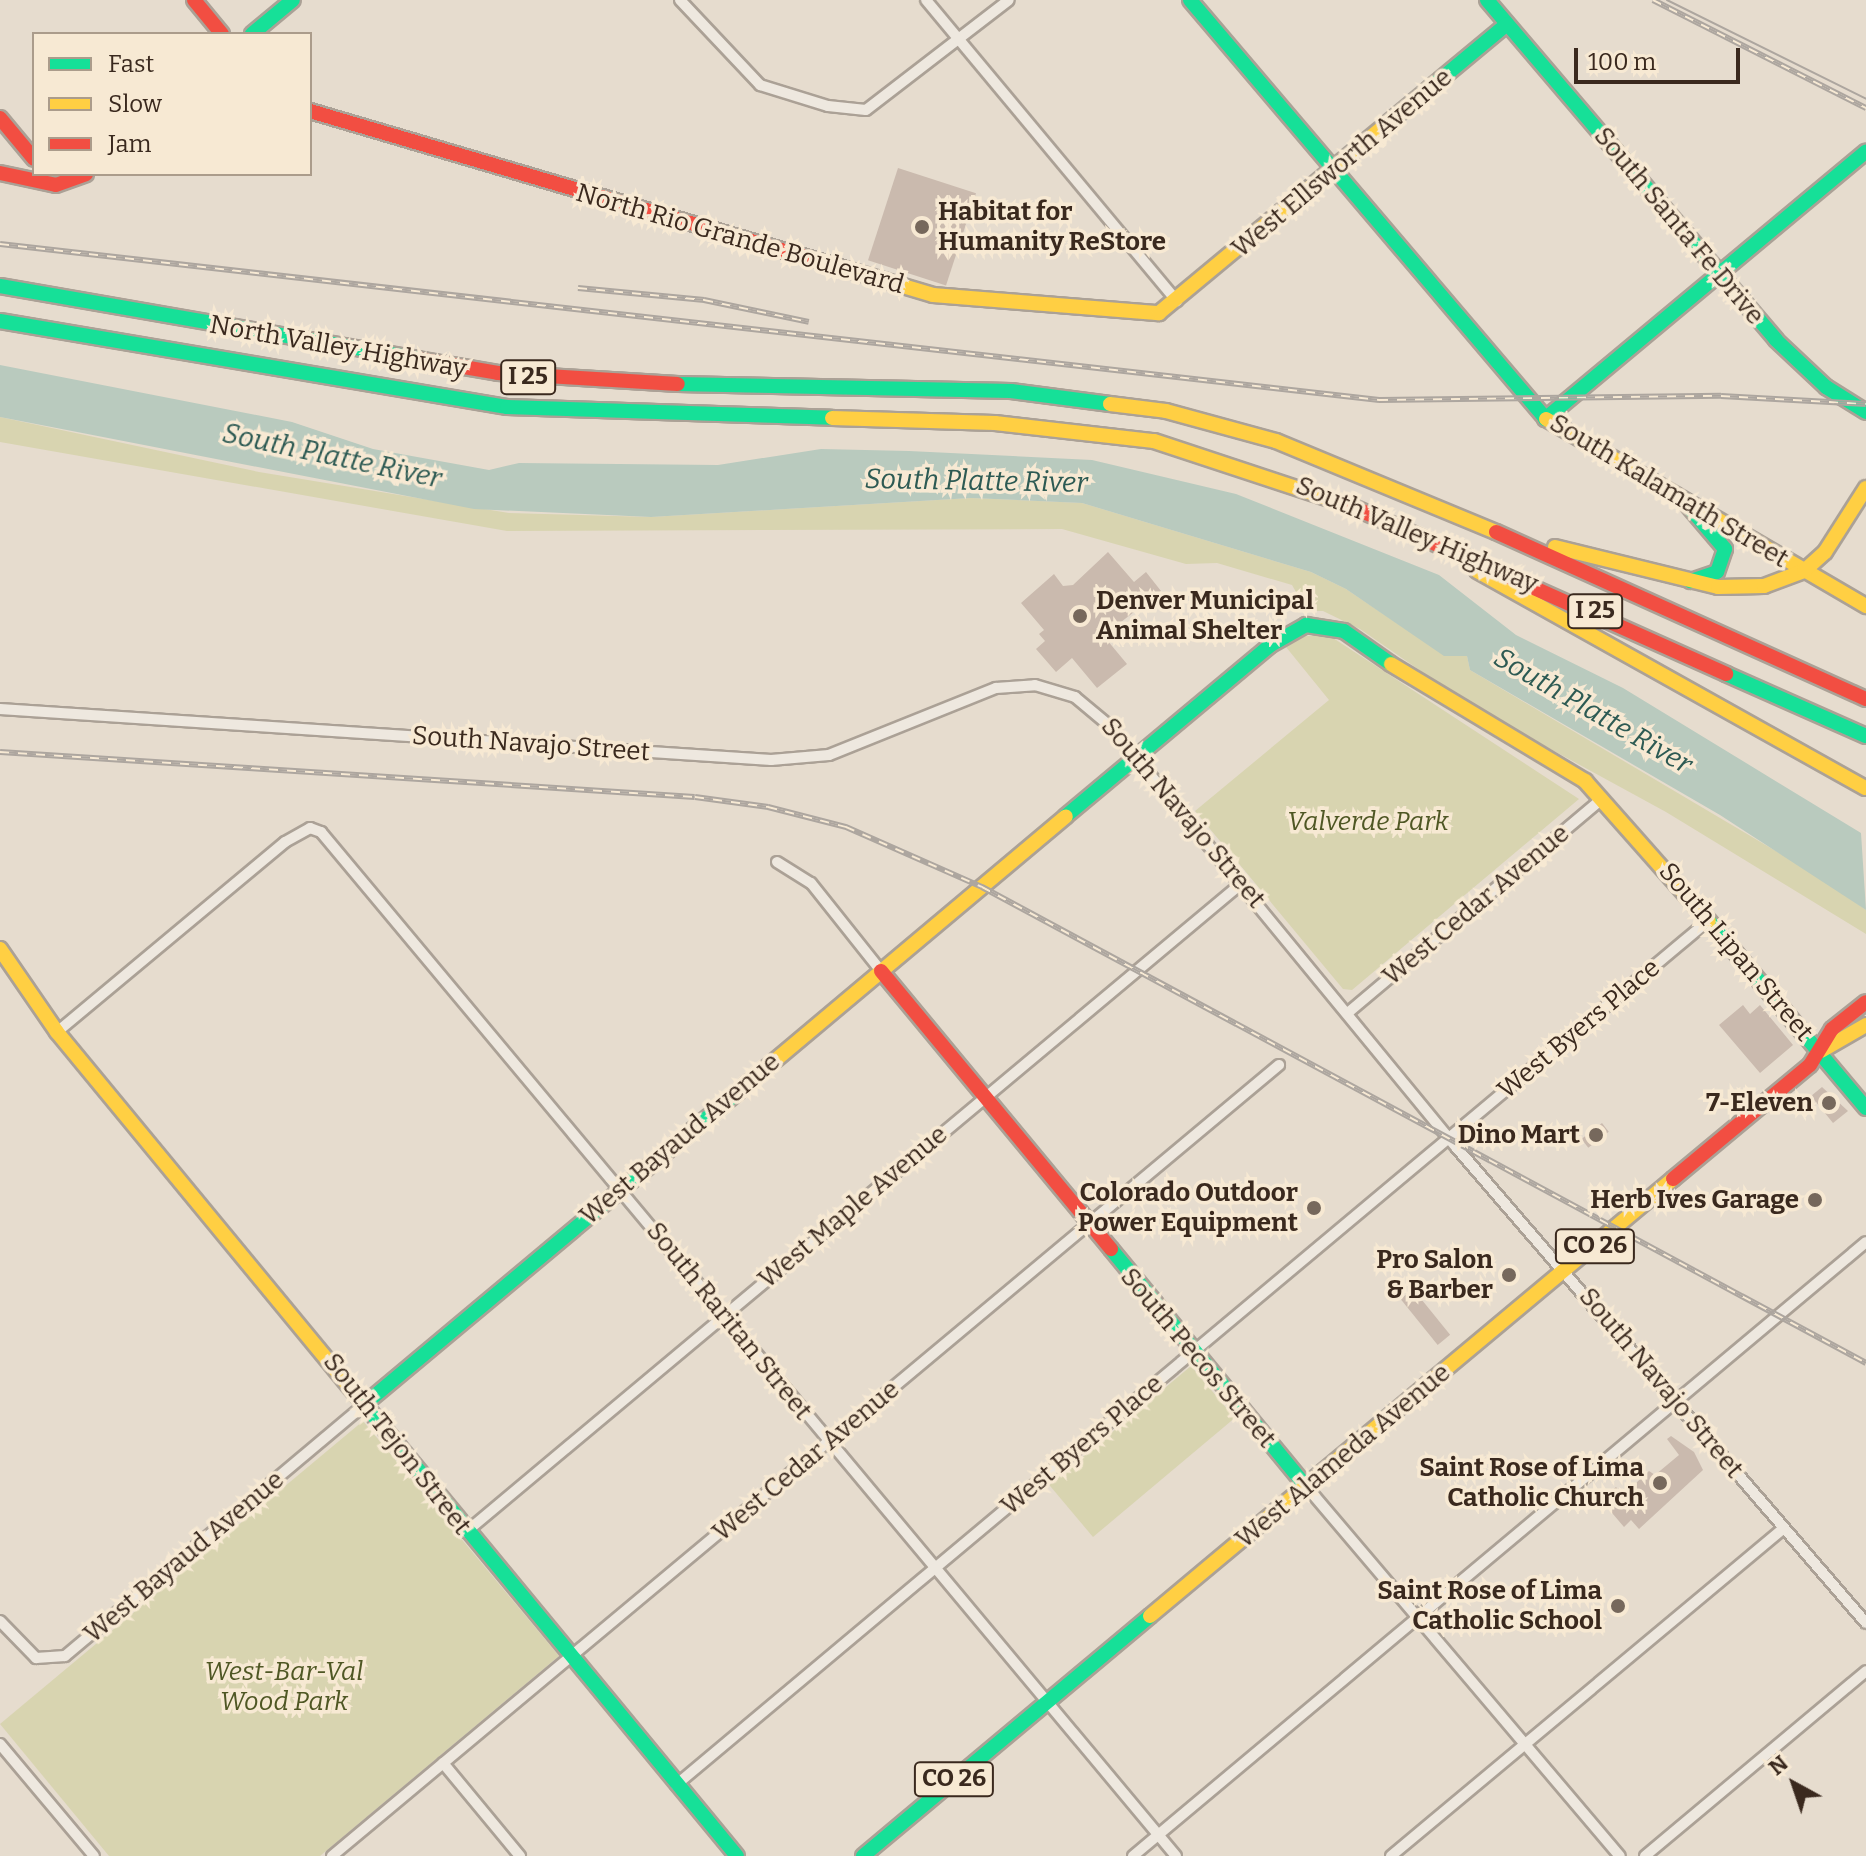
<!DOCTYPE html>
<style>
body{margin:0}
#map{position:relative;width:1866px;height:1856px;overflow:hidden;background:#e6dcce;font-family:Bitter,serif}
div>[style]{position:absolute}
.green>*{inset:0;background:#d8d4b0;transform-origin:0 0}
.water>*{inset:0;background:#b9cabe}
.building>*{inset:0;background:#cabaae;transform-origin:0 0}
.roads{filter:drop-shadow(2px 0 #aba196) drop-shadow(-2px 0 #aba196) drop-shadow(0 2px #aba196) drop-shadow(0 -2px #aba196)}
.street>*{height:10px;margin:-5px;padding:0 5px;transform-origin:5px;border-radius:5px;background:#eee8df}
.fast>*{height:14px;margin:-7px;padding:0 7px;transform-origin:7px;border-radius:7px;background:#16e098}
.slow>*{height:14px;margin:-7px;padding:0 7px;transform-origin:7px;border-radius:7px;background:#ffcf43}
.jam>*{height:14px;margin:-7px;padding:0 7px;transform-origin:7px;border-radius:7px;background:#f24e42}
.tram>*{height:2px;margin:-1px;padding:0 1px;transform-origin:1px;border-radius:1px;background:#ada69f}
.rail>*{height:6px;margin-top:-3px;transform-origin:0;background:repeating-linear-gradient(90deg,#f7e9d3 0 9px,#ada69f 0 18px);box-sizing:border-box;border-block:2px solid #ada69f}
.dots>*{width:22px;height:22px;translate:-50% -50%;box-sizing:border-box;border:4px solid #f7e9d3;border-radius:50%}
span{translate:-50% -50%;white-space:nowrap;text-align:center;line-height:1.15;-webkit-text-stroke:7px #f7e9d3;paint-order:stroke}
.shield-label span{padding:2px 6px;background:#f7e9d3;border:2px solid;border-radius:6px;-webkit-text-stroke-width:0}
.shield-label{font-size:24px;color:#3a291e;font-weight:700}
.street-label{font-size:26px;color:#3a291e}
.poi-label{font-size:26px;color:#3a291e;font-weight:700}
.left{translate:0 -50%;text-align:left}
.right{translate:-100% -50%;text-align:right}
.park-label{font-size:26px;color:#4f5724;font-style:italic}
.water-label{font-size:28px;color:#2d5a53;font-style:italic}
.legend{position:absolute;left:32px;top:32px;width:280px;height:144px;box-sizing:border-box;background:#f7e9d3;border:2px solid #ab9c8b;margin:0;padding:10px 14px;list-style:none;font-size:24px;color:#3a291e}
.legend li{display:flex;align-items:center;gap:16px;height:40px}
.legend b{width:40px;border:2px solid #ab9c8b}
.north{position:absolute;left:1754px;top:1744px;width:80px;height:80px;-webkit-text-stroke:6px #f7e9d3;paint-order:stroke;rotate:320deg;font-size:22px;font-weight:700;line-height:32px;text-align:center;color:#3a291e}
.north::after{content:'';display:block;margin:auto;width:28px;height:36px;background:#3a291e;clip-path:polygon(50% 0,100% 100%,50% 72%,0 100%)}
.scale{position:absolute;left:1574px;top:48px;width:166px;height:36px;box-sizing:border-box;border:4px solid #3a291e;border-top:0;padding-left:10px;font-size:24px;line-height:28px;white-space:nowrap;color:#3a291e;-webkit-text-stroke:6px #f7e9d3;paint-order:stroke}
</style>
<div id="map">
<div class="green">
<div style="clip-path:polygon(0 417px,259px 472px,509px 513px,651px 517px,971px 498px,1082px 503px,1311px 572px,1346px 589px,1401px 626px,1467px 656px,1470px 670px,1818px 876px,1866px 910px,1866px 934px,1666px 812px,1470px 705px,1360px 629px,1323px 611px,1307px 611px,1292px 585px,1217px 563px,1186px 564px,1062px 529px,507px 531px,0 442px)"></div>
<div style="clip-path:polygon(1327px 634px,1579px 799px,1352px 990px,1343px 989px,1195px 811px,1329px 700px,1286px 647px,1299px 637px)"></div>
<div style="left:1191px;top:1366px;width:68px;height:185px;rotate:50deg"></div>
<div style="clip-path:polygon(363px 1421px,559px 1656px,320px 1856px,109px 1856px,0 1724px)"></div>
</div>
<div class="water">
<div style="clip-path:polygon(0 365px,292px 422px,373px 449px,489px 470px,519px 463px,718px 465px,821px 449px,909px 451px,1092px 460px,1236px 494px,1439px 575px,1516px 635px,1623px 688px,1861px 833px,1866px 910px,1720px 815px,1470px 670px,1467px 656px,1444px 656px,1346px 589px,1311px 572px,1082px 503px,971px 498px,651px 517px,474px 509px,0 417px)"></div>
</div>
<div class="building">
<div style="left:898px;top:168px;width:82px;height:97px;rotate:18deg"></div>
<div style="clip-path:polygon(1108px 552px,1134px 582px,1146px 572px,1161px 591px,1112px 629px,1107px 640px,1127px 664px,1097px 688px,1072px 658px,1056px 672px,1036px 649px,1045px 641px,1039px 634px,1044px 630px,1021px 603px,1054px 574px,1063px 586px,1073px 585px)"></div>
<div style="clip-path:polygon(1743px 1005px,1750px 1014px,1760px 1005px,1793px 1045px,1760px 1073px,1719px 1025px)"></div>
<div style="clip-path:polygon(1822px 1087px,1848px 1111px,1833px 1123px,1811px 1096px)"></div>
<div style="left:1602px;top:1123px;width:11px;height:26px;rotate:52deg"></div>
<div style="left:1413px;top:1289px;width:59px;height:16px;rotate:51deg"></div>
<div style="clip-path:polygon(1671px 1436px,1694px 1452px,1703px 1470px,1639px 1529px,1631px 1520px,1624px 1527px,1601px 1500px,1616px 1487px,1623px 1495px,1649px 1471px,1655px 1475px,1679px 1455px,1667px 1439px)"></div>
</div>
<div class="roads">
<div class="street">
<div style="left:680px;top:0;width:117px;rotate:46.7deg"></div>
<div style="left:760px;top:85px;width:71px;rotate:17.2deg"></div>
<div style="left:828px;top:106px;width:38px;rotate:6deg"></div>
<div style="left:866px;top:110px;width:180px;rotate:-37.6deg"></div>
<div style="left:926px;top:0;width:392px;rotate:50.2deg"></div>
<div style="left:0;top:709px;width:773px;rotate:3.78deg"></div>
<div style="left:771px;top:760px;width:58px;rotate:-4.9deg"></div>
<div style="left:829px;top:755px;width:180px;rotate:-21.9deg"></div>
<div style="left:996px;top:688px;width:39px;rotate:-4deg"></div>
<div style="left:1035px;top:685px;width:42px;rotate:16.7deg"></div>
<div style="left:1075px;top:697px;width:47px;rotate:39.8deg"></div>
<div style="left:1111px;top:727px;width:544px;rotate:50.6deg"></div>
<div style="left:1456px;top:1147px;width:628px;rotate:49.26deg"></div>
<div style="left:777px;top:862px;width:40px;rotate:32deg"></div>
<div style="left:811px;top:883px;width:112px;rotate:51.5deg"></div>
<div style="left:1350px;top:1011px;width:329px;rotate:-40.1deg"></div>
<div style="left:57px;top:1032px;width:297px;rotate:-39.8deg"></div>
<div style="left:285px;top:842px;width:29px;rotate:-29deg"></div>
<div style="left:310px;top:828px;width:12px;rotate:20deg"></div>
<div style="left:321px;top:832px;width:1334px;rotate:50.14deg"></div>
<div style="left:1306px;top:1486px;width:485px;rotate:49.7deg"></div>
<div style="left:466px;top:1532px;width:1012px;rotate:-39.91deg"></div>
<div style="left:0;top:1621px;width:52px;rotate:45.8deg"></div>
<div style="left:36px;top:1658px;width:29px;rotate:-4deg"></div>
<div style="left:65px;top:1656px;width:393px;rotate:-40deg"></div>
<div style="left:0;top:1744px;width:146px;rotate:50deg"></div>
<div style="left:443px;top:1763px;width:121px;rotate:50.4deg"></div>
<div style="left:676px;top:1785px;width:1347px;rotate:-39.94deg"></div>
<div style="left:332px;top:1856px;width:1234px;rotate:-39.87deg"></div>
<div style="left:1133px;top:1856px;width:956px;rotate:-39.95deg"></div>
<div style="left:1391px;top:1856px;width:512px;rotate:-39.85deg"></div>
<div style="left:1645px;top:1856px;width:288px;rotate:-39.9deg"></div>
</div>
<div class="fast">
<div style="left:1190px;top:0;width:550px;rotate:49.65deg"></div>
<div style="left:1487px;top:0;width:446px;rotate:49.6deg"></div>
<div style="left:1776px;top:340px;width:69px;rotate:43.2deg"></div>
<div style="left:1826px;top:387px;width:47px;rotate:32deg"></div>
<div style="left:252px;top:34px;width:53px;rotate:-39.7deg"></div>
<div style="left:1430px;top:88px;width:100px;rotate:-39.7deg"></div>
<div style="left:0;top:286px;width:423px;rotate:9.9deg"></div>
<div style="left:0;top:321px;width:514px;rotate:9.63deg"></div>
<div style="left:507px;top:407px;width:325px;rotate:1.9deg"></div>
<div style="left:678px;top:384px;width:333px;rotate:1.2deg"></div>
<div style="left:1011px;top:391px;width:100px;rotate:7.5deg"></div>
<div style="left:1545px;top:419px;width:418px;rotate:-39.8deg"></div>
<div style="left:1684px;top:501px;width:63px;rotate:49.5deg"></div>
<div style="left:1725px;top:549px;width:24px;rotate:109deg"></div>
<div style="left:1717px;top:572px;width:28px;rotate:161deg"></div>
<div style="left:1726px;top:674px;width:153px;rotate:23.9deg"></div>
<div style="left:1066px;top:816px;width:265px;rotate:-39.9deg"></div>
<div style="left:1269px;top:646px;width:43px;rotate:-29.6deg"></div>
<div style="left:1306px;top:625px;width:38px;rotate:9deg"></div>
<div style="left:1344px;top:631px;width:57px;rotate:35.1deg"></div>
<div style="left:1709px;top:921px;width:244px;rotate:50deg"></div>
<div style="left:1111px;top:1249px;width:307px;rotate:50.6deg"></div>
<div style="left:355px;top:1393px;width:600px;rotate:50.48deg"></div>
<div style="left:366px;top:1403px;width:489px;rotate:-39.9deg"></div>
<div style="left:863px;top:1856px;width:374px;rotate:-39.9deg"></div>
</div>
<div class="slow">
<div style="left:846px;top:269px;width:91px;rotate:16.6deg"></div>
<div style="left:933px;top:295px;width:227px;rotate:4.6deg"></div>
<div style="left:1159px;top:313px;width:352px;rotate:-39.7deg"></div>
<div style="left:1110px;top:404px;width:56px;rotate:7.1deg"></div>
<div style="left:1166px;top:411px;width:114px;rotate:15.3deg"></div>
<div style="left:1276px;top:441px;width:238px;rotate:22.5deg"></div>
<div style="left:832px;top:418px;width:163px;rotate:1.8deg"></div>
<div style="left:995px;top:423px;width:160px;rotate:6.5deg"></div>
<div style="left:1154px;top:441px;width:210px;rotate:18.3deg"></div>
<div style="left:1546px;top:419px;width:371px;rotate:30.3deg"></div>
<div style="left:1555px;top:547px;width:168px;rotate:13.8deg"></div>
<div style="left:1718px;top:587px;width:46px;rotate:-1.2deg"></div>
<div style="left:1764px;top:586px;width:43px;rotate:-20.6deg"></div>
<div style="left:1477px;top:571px;width:445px;rotate:29.2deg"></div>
<div style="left:1804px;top:571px;width:28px;rotate:-42deg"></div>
<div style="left:1825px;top:552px;width:76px;rotate:-57.4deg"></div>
<div style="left:1391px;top:664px;width:227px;rotate:31.1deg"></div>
<div style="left:1585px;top:781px;width:187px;rotate:48.5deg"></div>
<div style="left:0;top:949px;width:101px;rotate:55.5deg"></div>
<div style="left:57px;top:1032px;width:468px;rotate:50.5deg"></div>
<div style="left:1821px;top:1051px;width:52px;rotate:-30deg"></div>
<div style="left:741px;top:1089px;width:424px;rotate:-40deg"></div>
<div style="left:1150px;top:1616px;width:682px;rotate:-39.88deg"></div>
</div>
<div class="jam">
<div style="left:194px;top:0;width:44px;rotate:50.5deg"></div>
<div style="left:310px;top:111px;width:559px;rotate:16.42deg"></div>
<div style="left:0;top:118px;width:53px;rotate:50.3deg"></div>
<div style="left:0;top:173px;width:57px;rotate:12.1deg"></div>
<div style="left:56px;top:185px;width:32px;rotate:-20deg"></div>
<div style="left:417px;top:359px;width:82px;rotate:9.8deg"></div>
<div style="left:498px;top:373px;width:180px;rotate:3.5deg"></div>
<div style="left:1353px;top:507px;width:409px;rotate:24.1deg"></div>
<div style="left:1496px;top:532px;width:406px;rotate:24.3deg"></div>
<div style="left:881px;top:971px;width:361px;rotate:50.4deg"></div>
<div style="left:1673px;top:1179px;width:178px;rotate:-39.8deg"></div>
<div style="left:1810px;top:1065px;width:42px;rotate:-58.6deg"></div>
<div style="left:1832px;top:1029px;width:43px;rotate:-38.5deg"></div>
</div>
</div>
<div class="tram">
<div style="left:1667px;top:0;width:222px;rotate:26.4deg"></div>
</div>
<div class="rail">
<div style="left:1653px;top:0;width:239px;rotate:26.9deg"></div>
<div style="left:0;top:244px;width:1388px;rotate:6.45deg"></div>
<div style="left:1379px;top:400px;width:342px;rotate:-0.7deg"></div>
<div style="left:1721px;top:396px;width:145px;rotate:3.2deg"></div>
<div style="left:578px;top:288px;width:127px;rotate:5.4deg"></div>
<div style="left:704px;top:300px;width:107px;rotate:11.8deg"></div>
<div style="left:0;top:752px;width:696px;rotate:3.7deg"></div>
<div style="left:695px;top:797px;width:74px;rotate:7.8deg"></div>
<div style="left:768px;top:807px;width:81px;rotate:14.4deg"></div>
<div style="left:846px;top:827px;width:149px;rotate:23.8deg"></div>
<div style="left:982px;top:887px;width:1004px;rotate:28.3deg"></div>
</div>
<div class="dots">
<div style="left:922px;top:227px;background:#76685c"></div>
<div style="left:1080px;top:616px;background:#76685c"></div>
<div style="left:1829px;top:1103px;background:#76685c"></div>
<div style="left:1596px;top:1135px;background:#76685c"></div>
<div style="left:1815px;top:1200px;background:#76685c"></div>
<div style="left:1314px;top:1208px;background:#76685c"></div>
<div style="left:1509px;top:1275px;background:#76685c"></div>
<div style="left:1660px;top:1483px;background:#76685c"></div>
<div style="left:1618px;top:1606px;background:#76685c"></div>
</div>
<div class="shield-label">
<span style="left:528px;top:377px">I 25</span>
<span style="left:1595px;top:611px">I 25</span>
<span style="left:1595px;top:1246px">CO 26</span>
<span style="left:954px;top:1779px">CO 26</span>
</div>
<div class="street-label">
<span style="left:1342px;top:163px;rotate:-40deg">West Ellsworth Avenue</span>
<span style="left:1679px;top:226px;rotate:50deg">South Santa Fe Drive</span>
<span style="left:740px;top:239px;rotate:16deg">North Rio Grande Boulevard</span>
<span style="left:338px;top:347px;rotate:10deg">North Valley Highway</span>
<span style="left:1669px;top:491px;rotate:31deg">South Kalamath Street</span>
<span style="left:1417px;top:535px;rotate:23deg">South Valley Highway</span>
<span style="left:531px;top:744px;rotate:4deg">South Navajo Street</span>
<span style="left:1183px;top:813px;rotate:50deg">South Navajo Street</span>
<span style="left:1476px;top:905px;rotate:-40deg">West Cedar Avenue</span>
<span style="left:1736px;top:952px;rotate:50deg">South Lipan Street</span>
<span style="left:1579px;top:1029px;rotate:-40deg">West Byers Place</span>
<span style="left:680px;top:1139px;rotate:-40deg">West Bayaud Avenue</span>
<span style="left:853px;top:1207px;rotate:-40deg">West Maple Avenue</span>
<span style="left:729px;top:1321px;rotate:51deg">South Raritan Street</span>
<span style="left:1198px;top:1358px;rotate:50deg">South Pecos Street</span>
<span style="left:1661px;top:1383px;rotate:50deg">South Navajo Street</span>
<span style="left:397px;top:1444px;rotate:52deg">South Tejon Street</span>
<span style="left:1082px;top:1445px;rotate:-40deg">West Byers Place</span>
<span style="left:1343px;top:1456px;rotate:-40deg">West Alameda Avenue</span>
<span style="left:806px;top:1461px;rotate:-40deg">West Cedar Avenue</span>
<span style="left:184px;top:1557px;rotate:-40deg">West Bayaud Avenue</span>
</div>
<div class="poi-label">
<span class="left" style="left:938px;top:227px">Habitat for<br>Humanity ReStore</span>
<span class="left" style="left:1096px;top:616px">Denver Municipal<br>Animal Shelter</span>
<span class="right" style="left:1813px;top:1103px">7-Eleven</span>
<span class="right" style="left:1580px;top:1135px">Dino Mart</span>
<span class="right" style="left:1298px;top:1208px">Colorado Outdoor<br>Power Equipment</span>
<span class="right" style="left:1799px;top:1200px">Herb Ives Garage</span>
<span class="right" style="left:1493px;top:1275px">Pro Salon<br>&amp; Barber</span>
<span class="right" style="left:1644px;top:1483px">Saint Rose of Lima<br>Catholic Church</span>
<span class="right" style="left:1602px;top:1606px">Saint Rose of Lima<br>Catholic School</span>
</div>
<div class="park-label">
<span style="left:1368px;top:822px">Valverde Park</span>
<span style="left:284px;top:1687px">West-Bar-Val<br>Wood Park</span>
</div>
<div class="water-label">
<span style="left:332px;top:456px;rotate:12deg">South Platte River</span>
<span style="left:976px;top:481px;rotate:1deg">South Platte River</span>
<span style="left:1593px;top:711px;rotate:30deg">South Platte River</span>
</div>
<ul class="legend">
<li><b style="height:10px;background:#16e098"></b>Fast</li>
<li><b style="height:10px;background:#ffcf43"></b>Slow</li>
<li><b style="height:10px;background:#f24e42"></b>Jam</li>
</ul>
<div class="north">N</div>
<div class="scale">100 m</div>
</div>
